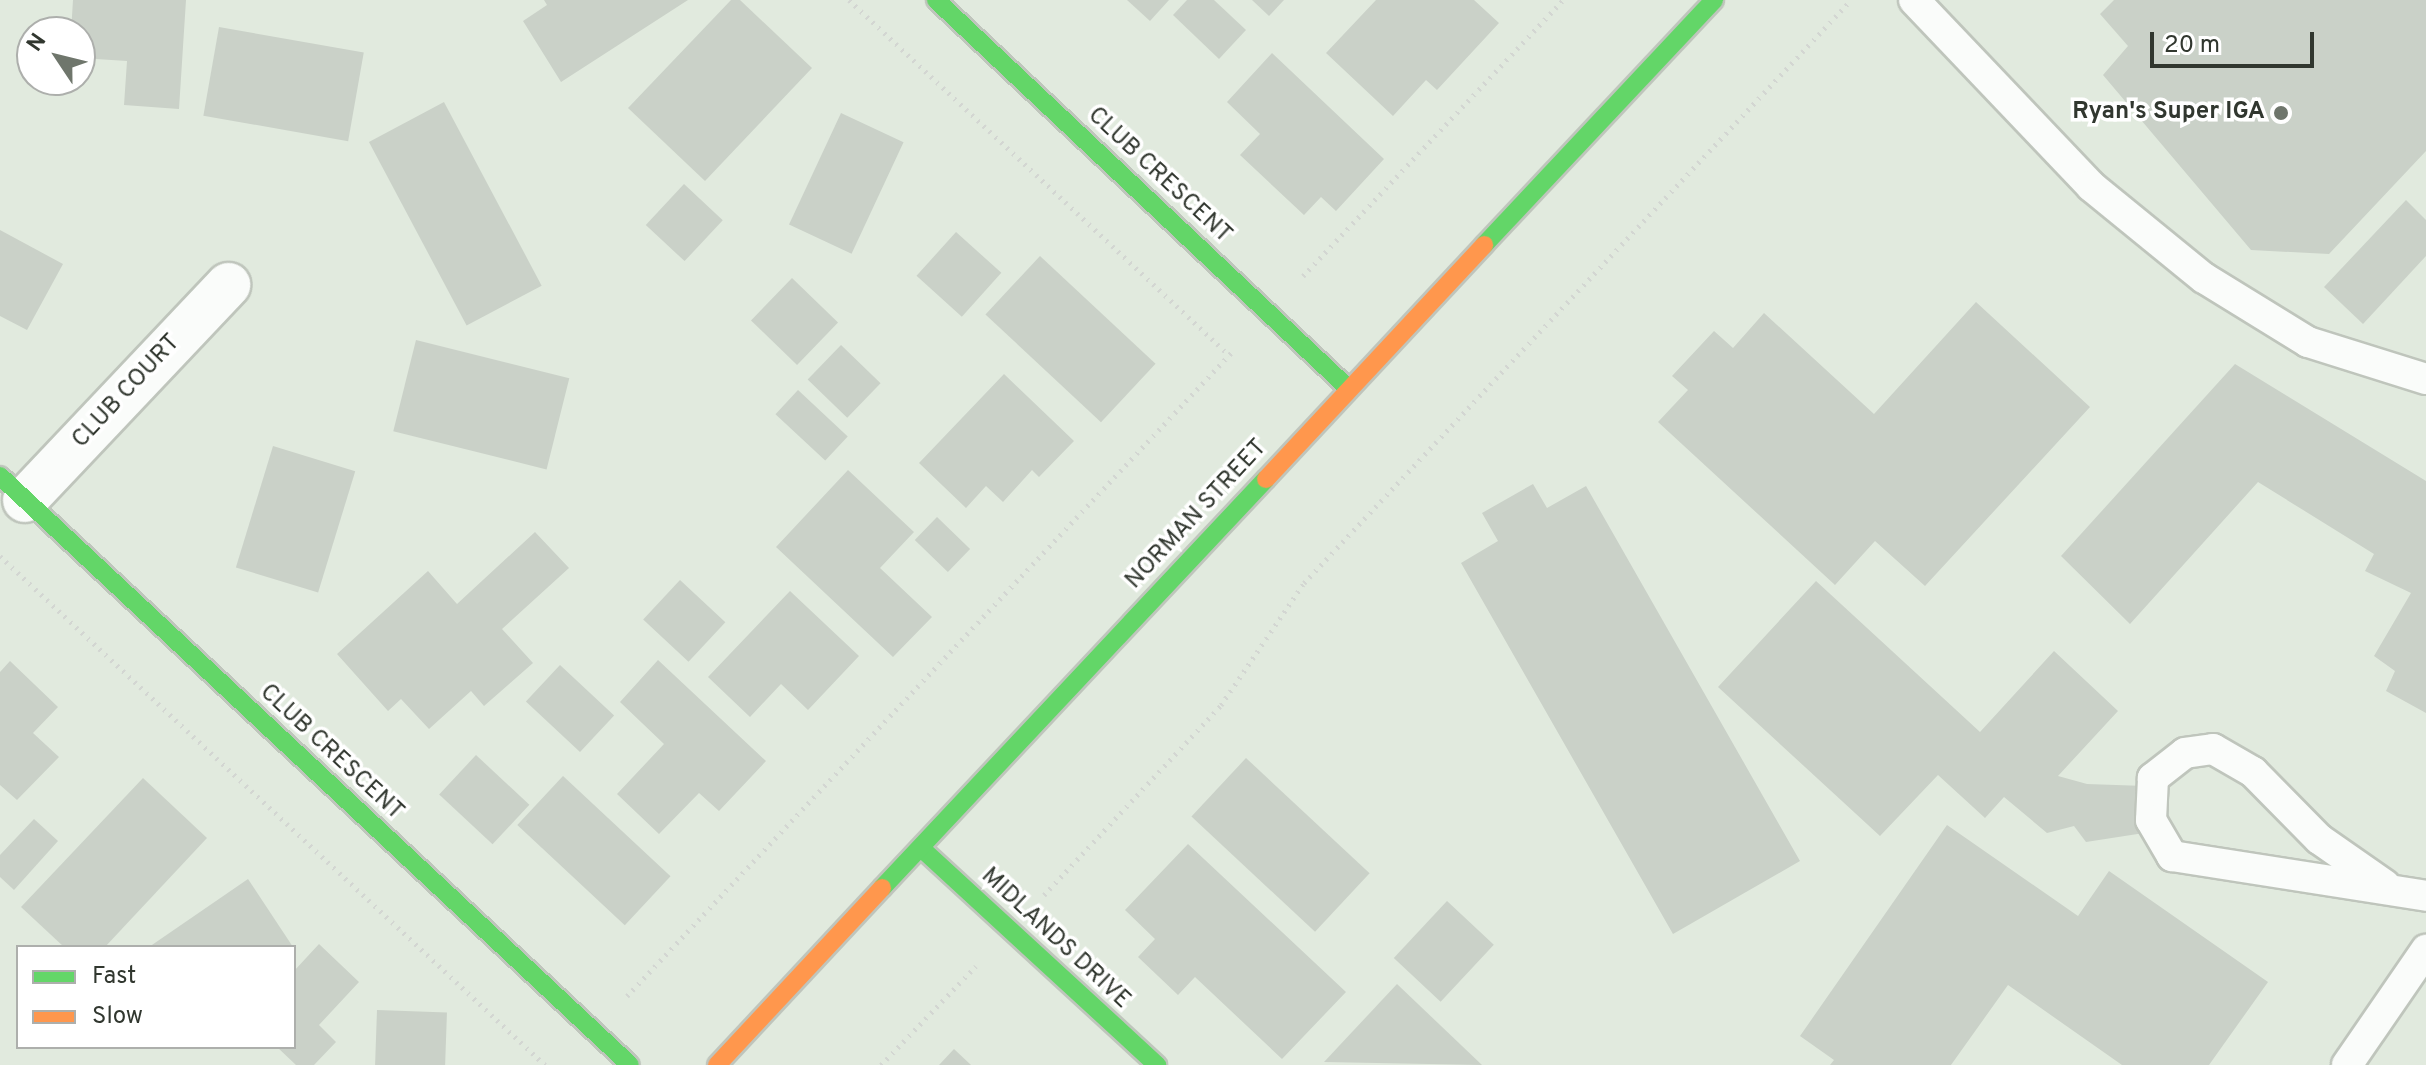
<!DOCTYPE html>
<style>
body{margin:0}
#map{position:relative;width:2426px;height:1065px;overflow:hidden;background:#e1eade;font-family:Overpass,sans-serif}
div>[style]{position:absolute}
.building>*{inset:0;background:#cad1c8;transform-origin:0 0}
.path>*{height:5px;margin-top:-2.5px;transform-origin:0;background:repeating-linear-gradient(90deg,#d3d6d2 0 2px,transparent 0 8px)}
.roads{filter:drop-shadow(2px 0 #bfc5bc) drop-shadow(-2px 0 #bfc5bc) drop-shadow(0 2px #bfc5bc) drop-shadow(0 -2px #bfc5bc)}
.lane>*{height:30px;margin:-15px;padding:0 15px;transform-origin:15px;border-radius:15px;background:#fafcfa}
.street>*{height:44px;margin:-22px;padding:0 22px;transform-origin:22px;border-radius:22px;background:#fafcfa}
.fast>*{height:18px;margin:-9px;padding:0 9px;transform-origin:9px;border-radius:9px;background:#63d668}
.slow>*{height:18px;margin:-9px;padding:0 9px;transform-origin:9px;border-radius:9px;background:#ff974d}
.dots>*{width:22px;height:22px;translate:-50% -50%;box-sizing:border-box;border:4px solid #fff;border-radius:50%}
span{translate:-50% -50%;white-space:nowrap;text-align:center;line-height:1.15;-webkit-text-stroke:7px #fff;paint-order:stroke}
.poi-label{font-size:24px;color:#31372f;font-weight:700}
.right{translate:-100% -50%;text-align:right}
.street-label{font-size:24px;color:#31372f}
.legend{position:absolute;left:16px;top:945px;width:280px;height:104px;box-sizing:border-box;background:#fff;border:2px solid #adafac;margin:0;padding:10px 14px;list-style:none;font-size:24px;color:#31372f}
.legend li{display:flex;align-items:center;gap:16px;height:40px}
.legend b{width:40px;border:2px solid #adafac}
.north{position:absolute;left:16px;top:16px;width:80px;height:80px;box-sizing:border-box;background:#fff;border:2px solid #adafac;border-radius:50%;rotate:305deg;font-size:22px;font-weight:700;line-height:32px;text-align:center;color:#31372f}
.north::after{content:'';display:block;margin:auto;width:28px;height:36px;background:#6f766c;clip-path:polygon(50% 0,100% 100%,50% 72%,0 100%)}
.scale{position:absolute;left:2150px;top:32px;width:164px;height:36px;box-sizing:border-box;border:4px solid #31372f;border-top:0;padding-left:10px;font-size:24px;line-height:28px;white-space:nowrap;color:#31372f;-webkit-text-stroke:6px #fff;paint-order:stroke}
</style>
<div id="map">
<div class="building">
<div style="clip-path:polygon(73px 0,186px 0,179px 109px,124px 105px,127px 61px,80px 58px,80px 32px,71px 32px)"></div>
<div style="clip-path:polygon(544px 0,688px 0,561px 82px,523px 21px,547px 5px)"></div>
<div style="clip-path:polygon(731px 0,740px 0,812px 68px,705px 181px,628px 108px)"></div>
<div style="clip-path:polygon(1127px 0,1169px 0,1150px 21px)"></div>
<div style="clip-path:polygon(1187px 0,1214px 0,1246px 30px,1219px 59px,1173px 15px)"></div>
<div style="clip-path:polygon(1252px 0,1284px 0,1269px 16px)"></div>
<div style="clip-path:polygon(1376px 0,1474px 0,1499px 23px,1437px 90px,1426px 80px,1393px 116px,1326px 53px)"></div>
<div style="clip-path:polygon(2114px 0,2426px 0,2426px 151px,2329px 254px,2251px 250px,2103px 75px,2128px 46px,2100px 14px)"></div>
<div style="left:219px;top:27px;width:147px;height:90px;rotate:10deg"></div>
<div style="clip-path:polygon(1272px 53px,1384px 159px,1336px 211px,1321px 197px,1304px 215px,1240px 155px,1260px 134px,1227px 102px)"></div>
<div style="left:444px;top:102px;width:208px;height:85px;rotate:62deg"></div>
<div style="left:841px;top:113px;width:69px;height:123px;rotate:25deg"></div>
<div style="left:684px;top:184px;width:53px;height:56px;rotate:43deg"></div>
<div style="clip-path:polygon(2406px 200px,2426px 220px,2426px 256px,2363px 324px,2324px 287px)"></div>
<div style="clip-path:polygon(0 230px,63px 264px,27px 330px,0 316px)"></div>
<div style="left:956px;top:232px;width:61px;height:59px;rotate:42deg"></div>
<div style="left:1040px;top:256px;width:158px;height:80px;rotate:43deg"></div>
<div style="left:792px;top:278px;width:64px;height:59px;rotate:44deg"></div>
<div style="clip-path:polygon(1976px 302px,2090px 407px,1925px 586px,1875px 541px,1835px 585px,1658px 422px,1688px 390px,1672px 376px,1714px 331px,1733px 348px,1764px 313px,1874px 414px)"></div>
<div style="left:416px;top:340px;width:158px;height:94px;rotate:14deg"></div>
<div style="left:841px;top:345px;width:55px;height:48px;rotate:44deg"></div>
<div style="clip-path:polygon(2235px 364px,2426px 481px,2426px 713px,2386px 691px,2395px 671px,2374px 656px,2411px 593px,2365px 571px,2374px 554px,2258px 482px,2130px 624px,2061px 556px)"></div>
<div style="clip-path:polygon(1004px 374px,1074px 441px,1039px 477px,1032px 470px,1003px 502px,986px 486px,966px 508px,919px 463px)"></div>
<div style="left:798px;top:390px;width:68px;height:33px;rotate:43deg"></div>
<div style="left:273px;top:446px;width:86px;height:127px;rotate:17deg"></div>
<div style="clip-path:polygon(848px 470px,914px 532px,880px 568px,932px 617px,893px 657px,776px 547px)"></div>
<div style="clip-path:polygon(1533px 484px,1547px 508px,1586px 486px,1800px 861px,1673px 934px,1461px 563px,1498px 541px,1482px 513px)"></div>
<div style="left:937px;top:517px;width:46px;height:32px;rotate:44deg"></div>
<div style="clip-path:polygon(535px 532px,569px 568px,502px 629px,533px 663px,484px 706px,471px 691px,429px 729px,401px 699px,388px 711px,337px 654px,428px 571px,457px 604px)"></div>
<div style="left:680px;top:580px;width:62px;height:54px;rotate:43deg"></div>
<div style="clip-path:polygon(1816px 581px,1980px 732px,2054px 651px,2118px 711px,2058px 776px,2087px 784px,2145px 786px,2144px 833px,2086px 842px,2074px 826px,2047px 833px,2004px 797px,1985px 818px,1938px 775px,1880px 836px,1718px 687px)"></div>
<div style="clip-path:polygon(790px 591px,859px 656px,808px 710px,781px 684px,750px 717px,708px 677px)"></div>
<div style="clip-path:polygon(658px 660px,766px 761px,719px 811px,699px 793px,659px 834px,617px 794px,664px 744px,620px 702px)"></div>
<div style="clip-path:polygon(10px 661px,58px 707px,33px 733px,59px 757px,17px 800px,0 785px,0 672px)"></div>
<div style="left:560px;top:665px;width:74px;height:50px;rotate:43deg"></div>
<div style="left:476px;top:755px;width:73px;height:54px;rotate:43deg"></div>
<div style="left:1246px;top:758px;width:169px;height:80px;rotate:43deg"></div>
<div style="left:563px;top:776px;width:147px;height:67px;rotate:43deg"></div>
<div style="clip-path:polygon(143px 778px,207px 838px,105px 947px,64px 947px,21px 907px)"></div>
<div style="clip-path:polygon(34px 819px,58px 841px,14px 890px,0 877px,0 855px)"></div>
<div style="clip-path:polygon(1947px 825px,2078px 916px,2109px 871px,2268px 982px,2209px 1065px,2122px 1065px,2008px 985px,1951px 1065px,1830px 1065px,1834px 1060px,1800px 1036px)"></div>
<div style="clip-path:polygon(1188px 844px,1346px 992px,1282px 1059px,1195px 977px,1178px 995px,1138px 957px,1155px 939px,1125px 910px)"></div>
<div style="clip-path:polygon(248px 879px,293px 947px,149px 947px)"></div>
<div style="left:1447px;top:901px;width:64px;height:78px;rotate:43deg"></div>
<div style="clip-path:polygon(319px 944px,359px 982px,319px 1025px,336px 1042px,314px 1065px,296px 1065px,277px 1047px,294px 1047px,294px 971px)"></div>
<div style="clip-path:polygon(1397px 984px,1482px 1065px,1324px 1062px)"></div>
<div style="left:377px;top:1010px;width:70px;height:55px;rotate:2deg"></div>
<div style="clip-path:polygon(954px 1049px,971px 1065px,939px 1065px)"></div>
</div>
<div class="path">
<div style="left:849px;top:0;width:520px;rotate:43.05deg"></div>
<div style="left:1303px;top:276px;width:379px;rotate:-46.7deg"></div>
<div style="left:0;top:556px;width:746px;rotate:43.04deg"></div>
<div style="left:1044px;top:895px;width:260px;rotate:-47deg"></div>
<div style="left:1221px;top:705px;width:148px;rotate:-55.8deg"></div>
<div style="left:1304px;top:583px;width:799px;rotate:-46.82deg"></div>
<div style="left:627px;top:996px;width:885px;rotate:-46.79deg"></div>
<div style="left:881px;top:1065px;width:137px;rotate:-46.2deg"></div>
</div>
<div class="roads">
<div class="lane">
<div style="left:1914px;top:0;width:257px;rotate:46.4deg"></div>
<div style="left:2091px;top:186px;width:146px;rotate:39.2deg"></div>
<div style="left:2204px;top:278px;width:122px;rotate:31.6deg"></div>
<div style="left:2308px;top:342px;width:124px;rotate:17.4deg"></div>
<div style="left:2385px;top:885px;width:80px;rotate:-145.1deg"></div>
<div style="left:2319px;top:839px;width:94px;rotate:-134.6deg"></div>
<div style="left:2253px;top:772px;width:46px;rotate:-150.1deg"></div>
<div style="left:2213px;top:749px;width:28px;rotate:172deg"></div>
<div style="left:2185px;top:753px;width:41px;rotate:142deg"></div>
<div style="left:2153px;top:778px;width:42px;rotate:92.7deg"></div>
<div style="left:2151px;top:820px;width:42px;rotate:59.7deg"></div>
<div style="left:2172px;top:856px;width:257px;rotate:8.9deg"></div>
<div style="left:2347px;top:1065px;width:140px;rotate:-55.5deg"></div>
</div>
<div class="street">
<div style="left:25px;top:500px;width:296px;rotate:-46.6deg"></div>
</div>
<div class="fast">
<div style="left:936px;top:0;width:566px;rotate:43.28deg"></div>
<div style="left:1484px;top:245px;width:336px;rotate:-46.8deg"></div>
<div style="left:0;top:476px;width:862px;rotate:43.07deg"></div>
<div style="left:921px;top:848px;width:321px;rotate:42.6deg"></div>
<div style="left:882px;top:888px;width:561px;rotate:-46.81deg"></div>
</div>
<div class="slow">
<div style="left:1266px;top:479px;width:320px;rotate:-47deg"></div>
<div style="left:717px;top:1065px;width:242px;rotate:-47deg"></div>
</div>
</div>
<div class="dots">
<div style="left:2281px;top:113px;background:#6f766c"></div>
</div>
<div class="poi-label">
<span class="right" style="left:2265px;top:113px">Ryan's Super IGA</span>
</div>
<div class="street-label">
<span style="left:1159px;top:176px;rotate:43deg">CLUB CRESCENT</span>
<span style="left:127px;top:392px;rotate:-47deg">CLUB COURT</span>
<span style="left:1197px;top:515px;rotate:-47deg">NORMAN STREET</span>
<span style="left:331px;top:753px;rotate:43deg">CLUB CRESCENT</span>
<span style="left:1055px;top:939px;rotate:43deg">MIDLANDS DRIVE</span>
</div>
<ul class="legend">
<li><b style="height:10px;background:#63d668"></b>Fast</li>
<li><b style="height:10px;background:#ff974d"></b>Slow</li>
</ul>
<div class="north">N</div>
<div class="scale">20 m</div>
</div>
